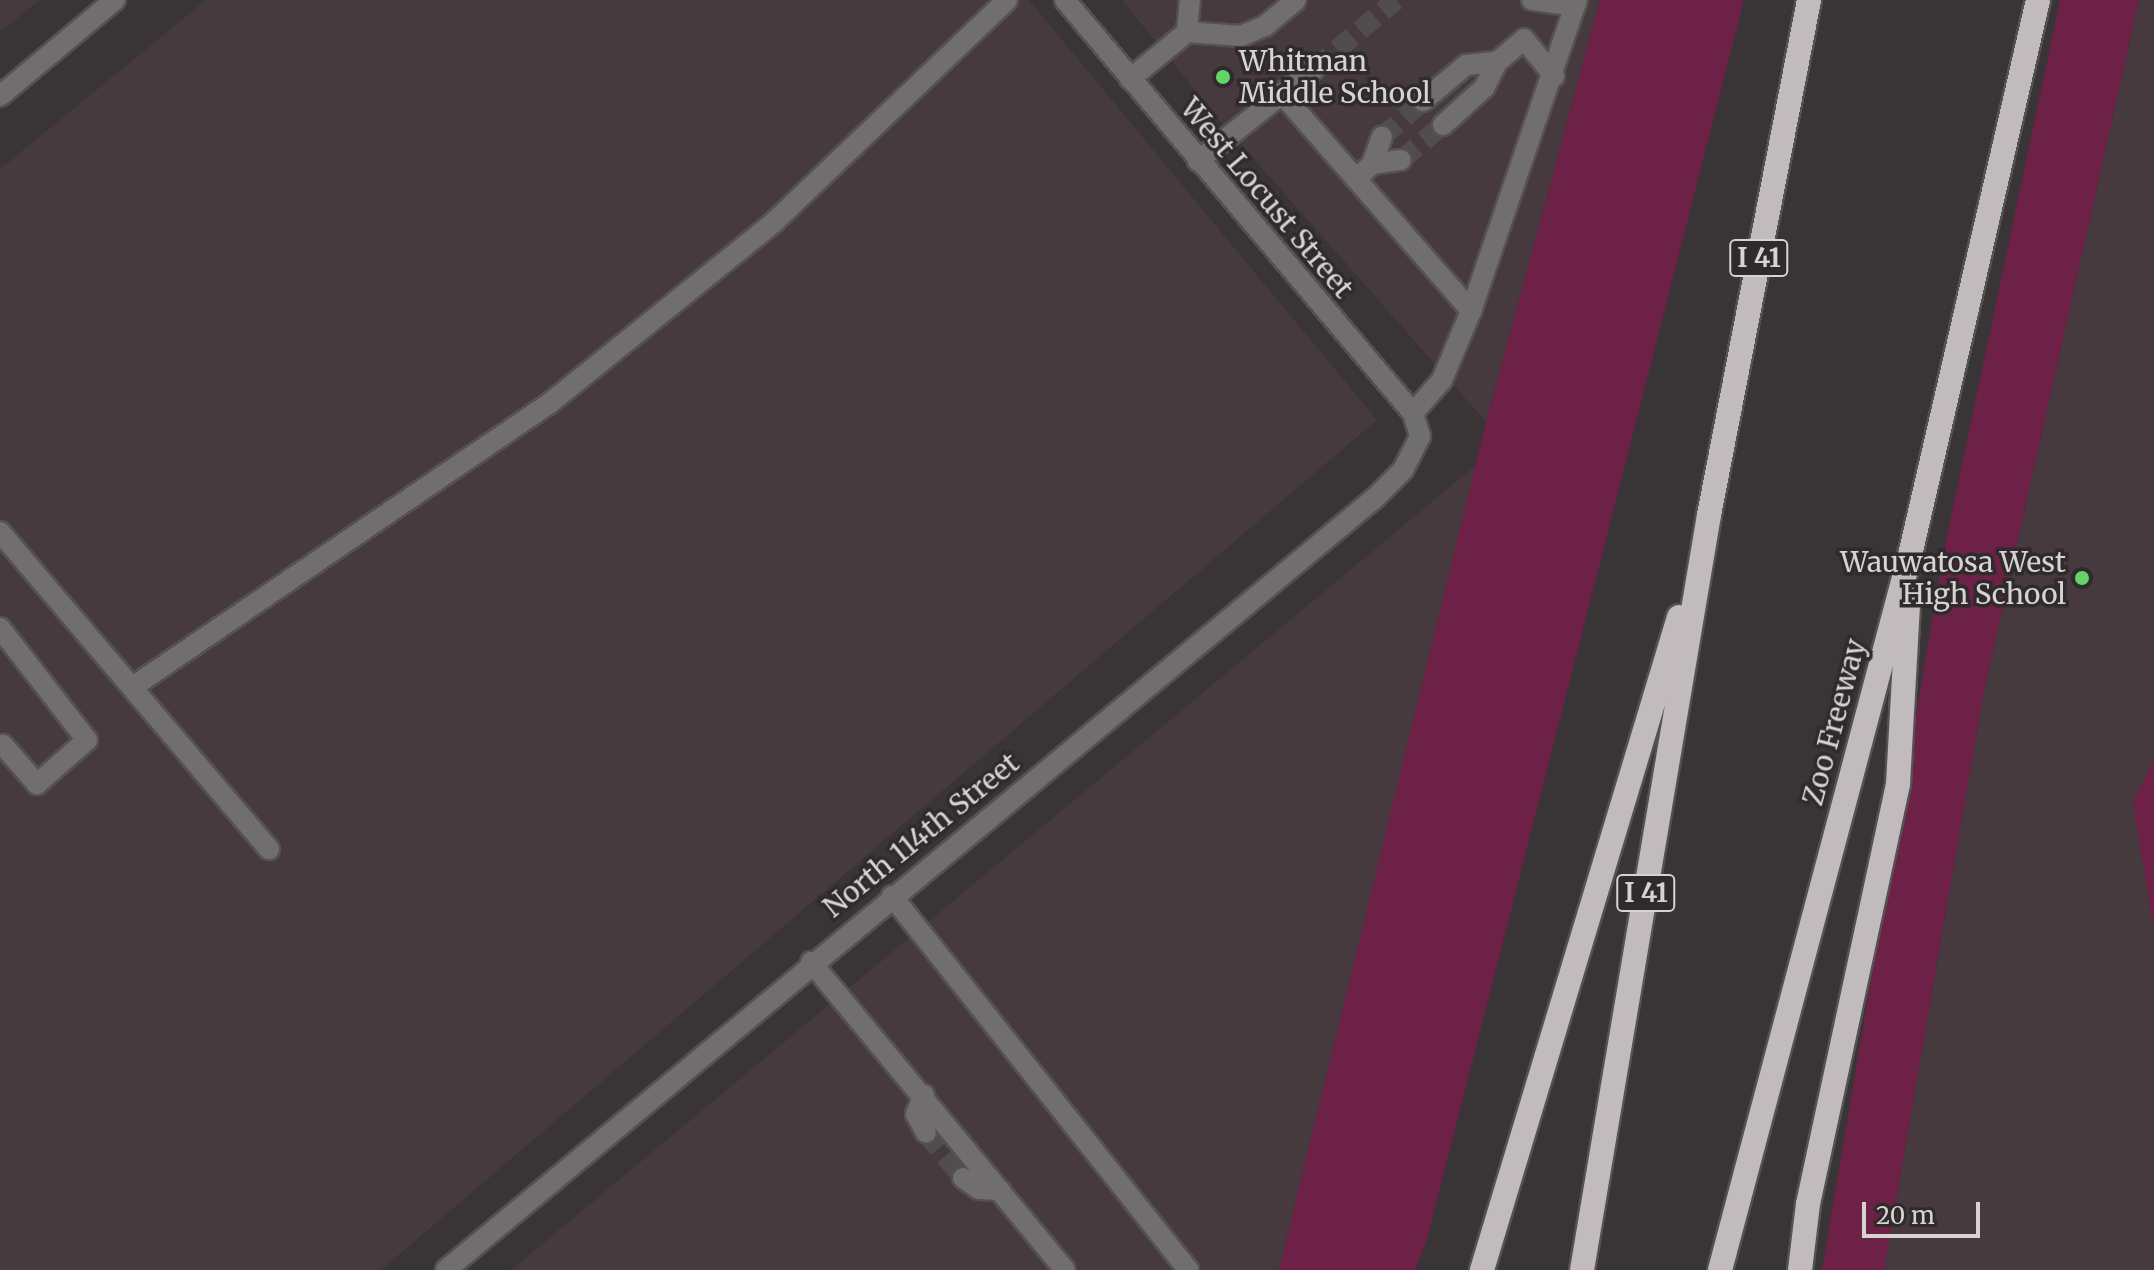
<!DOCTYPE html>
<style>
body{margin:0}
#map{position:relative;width:2154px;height:1270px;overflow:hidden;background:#393435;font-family:Merriweather,serif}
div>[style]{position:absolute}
.built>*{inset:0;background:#463a3e}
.green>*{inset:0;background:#6e2146}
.minor-tunnel>*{height:20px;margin-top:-10px;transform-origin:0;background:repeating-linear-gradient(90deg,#514c4d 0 20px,transparent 0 30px)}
.roads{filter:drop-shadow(2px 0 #555152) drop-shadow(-2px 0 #555152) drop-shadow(0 2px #555152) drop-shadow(0 -2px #555152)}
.minor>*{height:20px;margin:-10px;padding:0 10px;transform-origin:10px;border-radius:10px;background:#706e6f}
.highway>*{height:24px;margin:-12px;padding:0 12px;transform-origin:12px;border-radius:12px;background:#c1bbbd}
.dots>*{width:22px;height:22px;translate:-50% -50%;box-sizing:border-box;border:4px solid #2f2a2b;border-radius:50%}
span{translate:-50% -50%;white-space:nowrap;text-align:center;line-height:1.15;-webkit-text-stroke:7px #2f2a2b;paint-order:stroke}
.shield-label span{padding:2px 6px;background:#2f2a2b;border:2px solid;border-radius:6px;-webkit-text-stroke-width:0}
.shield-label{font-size:26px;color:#d7d3d5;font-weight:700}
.poi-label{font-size:28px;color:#d7d3d5}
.left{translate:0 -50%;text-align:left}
.right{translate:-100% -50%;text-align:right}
.street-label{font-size:28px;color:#d7d3d5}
.scale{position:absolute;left:1862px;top:1202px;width:118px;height:36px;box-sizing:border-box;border:4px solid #d7d3d5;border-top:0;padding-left:10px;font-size:24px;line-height:28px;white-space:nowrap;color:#d7d3d5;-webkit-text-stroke:6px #2f2a2b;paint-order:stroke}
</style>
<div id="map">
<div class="built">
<div style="clip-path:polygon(0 0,40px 0,0 32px)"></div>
<div style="clip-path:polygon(206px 0,1029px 0,1377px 420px,381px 1270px,0 1270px,0 169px)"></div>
<div style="clip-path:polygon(1122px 0,1600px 0,1486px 422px,1215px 115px)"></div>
<div style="clip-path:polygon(2139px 0,2154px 0,2154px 1270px,1884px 1270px,1984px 691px)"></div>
<div style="clip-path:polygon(1477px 464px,1279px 1270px,511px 1270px)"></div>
</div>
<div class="green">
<div style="clip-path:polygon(1600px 0,1744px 0,1427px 1239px,1415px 1270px,1279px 1270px,1486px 422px)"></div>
<div style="clip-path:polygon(2060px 0,2139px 0,1984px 691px,1884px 1270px,1822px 1270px,1944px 550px)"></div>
<div style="clip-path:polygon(2154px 759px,2154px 931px,2133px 802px)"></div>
</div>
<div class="minor-tunnel">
<div style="left:1314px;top:69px;width:107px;rotate:-40.1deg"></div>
<div style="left:1382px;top:137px;width:55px;rotate:-41.3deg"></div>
<div style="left:1401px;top:160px;width:55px;rotate:-39.8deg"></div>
<div style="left:926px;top:1133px;width:58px;rotate:50.6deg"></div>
</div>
<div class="roads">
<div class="minor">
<div style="left:1532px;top:0;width:43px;rotate:7.9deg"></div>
<div style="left:1187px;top:32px;width:32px;rotate:-85deg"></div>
<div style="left:1130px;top:79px;width:74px;rotate:-39.5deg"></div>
<div style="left:1187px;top:32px;width:54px;rotate:4.2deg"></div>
<div style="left:1241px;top:36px;width:26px;rotate:-23deg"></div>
<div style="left:1265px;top:26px;width:40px;rotate:-40deg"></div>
<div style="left:1282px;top:94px;width:41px;rotate:-38deg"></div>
<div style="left:0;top:96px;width:150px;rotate:-39.9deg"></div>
<div style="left:1423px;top:101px;width:56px;rotate:-39.9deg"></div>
<div style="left:1466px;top:65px;width:31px;rotate:-6deg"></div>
<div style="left:1497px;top:62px;width:35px;rotate:-40deg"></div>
<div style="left:1524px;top:39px;width:48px;rotate:51deg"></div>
<div style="left:1443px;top:125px;width:55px;rotate:-42.1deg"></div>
<div style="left:1484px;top:88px;width:29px;rotate:-63deg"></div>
<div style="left:1198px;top:161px;width:107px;rotate:-38.6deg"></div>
<div style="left:1282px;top:94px;width:288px;rotate:48.9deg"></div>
<div style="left:1471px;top:311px;width:75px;rotate:112.8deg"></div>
<div style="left:1442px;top:380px;width:44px;rotate:131.3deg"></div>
<div style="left:1372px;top:164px;width:29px;rotate:-70deg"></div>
<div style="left:1356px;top:179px;width:22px;rotate:-43deg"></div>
<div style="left:1372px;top:164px;width:29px;rotate:-8deg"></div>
<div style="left:1471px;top:311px;width:329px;rotate:-71.2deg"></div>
<div style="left:0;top:532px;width:416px;rotate:49.7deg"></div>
<div style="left:0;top:628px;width:142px;rotate:52.2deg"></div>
<div style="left:87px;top:740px;width:67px;rotate:138.7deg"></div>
<div style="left:37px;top:784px;width:52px;rotate:-131.1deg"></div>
<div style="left:134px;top:686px;width:503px;rotate:-34.23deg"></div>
<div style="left:550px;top:403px;width:288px;rotate:-38.9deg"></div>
<div style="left:774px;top:222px;width:322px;rotate:-43.6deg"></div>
<div style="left:892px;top:896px;width:477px;rotate:51.6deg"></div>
<div style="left:811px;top:962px;width:399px;rotate:50.5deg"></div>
<div style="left:924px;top:1095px;width:21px;rotate:113deg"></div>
<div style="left:916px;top:1114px;width:21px;rotate:62deg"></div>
<div style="left:963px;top:1178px;width:19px;rotate:35deg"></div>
<div style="left:979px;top:1189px;width:21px;rotate:3deg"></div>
<div style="left:446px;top:1270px;width:1209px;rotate:-39.73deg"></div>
<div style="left:1376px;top:497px;width:38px;rotate:-45deg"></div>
<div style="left:1403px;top:470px;width:38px;rotate:-63deg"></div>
<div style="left:1420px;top:436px;width:24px;rotate:-107deg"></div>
<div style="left:1413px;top:413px;width:540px;rotate:-130.12deg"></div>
</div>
<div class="highway">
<div style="left:1482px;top:1270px;width:682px;rotate:-73.21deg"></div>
<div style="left:1582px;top:1270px;width:766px;rotate:-80.45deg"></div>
<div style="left:1709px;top:515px;width:525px;rotate:-79.01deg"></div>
<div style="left:1720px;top:1270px;width:744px;rotate:-75.12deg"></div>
<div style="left:1911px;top:551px;width:565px;rotate:-77.02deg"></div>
<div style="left:1800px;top:1270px;width:66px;rotate:-83.1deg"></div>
<div style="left:1808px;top:1204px;width:430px;rotate:-77.9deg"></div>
<div style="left:1898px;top:784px;width:181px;rotate:-86.8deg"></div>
</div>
</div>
<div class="dots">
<div style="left:1223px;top:77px;background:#63d468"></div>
<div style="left:2082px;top:578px;background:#63d468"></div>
</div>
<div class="shield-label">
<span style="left:1759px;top:258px">I 41</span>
<span style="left:1646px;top:893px">I 41</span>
</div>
<div class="poi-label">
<span class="left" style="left:1239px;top:77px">Whitman<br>Middle School</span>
<span class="right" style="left:2066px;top:578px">Wauwatosa West<br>High School</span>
</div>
<div class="street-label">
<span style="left:1267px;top:198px;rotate:50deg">West Locust Street</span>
<span style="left:1834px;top:722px;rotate:-75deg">Zoo Freeway</span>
<span style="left:921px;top:835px;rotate:-39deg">North 114th Street</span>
</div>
<div class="scale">20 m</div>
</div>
